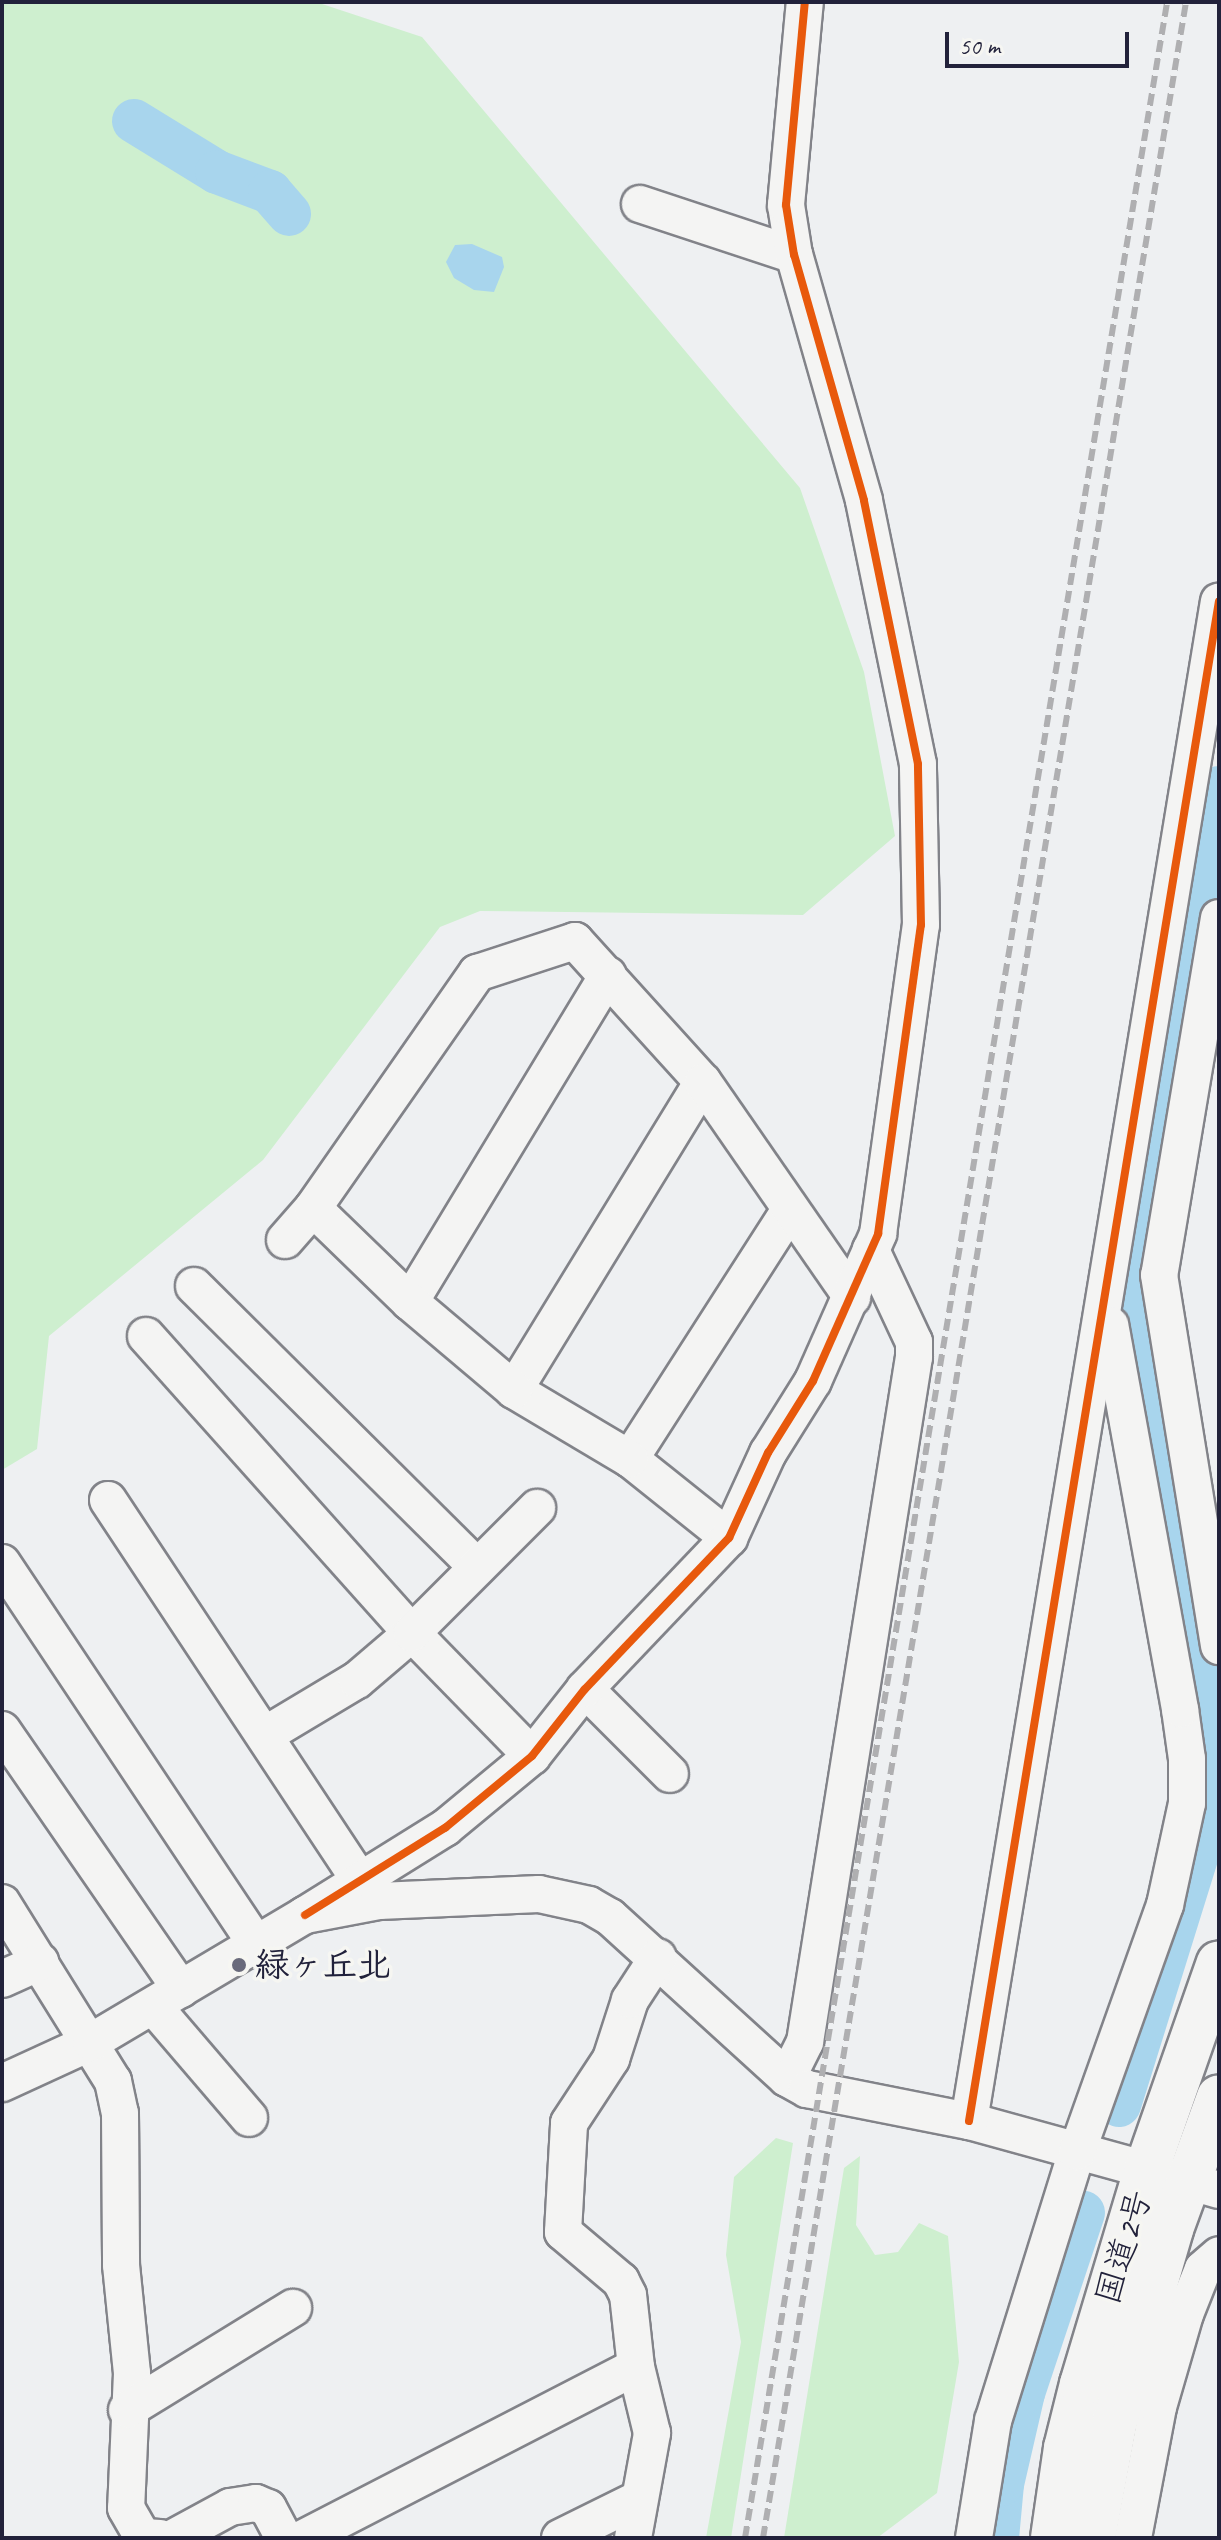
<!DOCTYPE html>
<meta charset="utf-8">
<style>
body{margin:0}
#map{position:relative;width:1221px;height:2540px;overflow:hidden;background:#eef0f2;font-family:Caveat,"Klee One",sans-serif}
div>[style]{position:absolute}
.green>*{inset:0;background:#ceefcf}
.water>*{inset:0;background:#a8d5ed}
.river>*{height:44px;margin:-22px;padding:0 22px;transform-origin:22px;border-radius:22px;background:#a8d5ed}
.roads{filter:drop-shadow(2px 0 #828389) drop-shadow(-2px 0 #828389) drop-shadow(0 2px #828389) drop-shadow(0 -2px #828389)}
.minor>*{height:36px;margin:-18px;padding:0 18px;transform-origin:18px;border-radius:18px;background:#f4f4f3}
.highway>*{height:44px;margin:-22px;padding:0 22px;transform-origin:22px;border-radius:22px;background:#f4f4f3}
.rail>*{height:6px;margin-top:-3px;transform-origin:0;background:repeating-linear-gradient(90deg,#afafb1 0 12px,transparent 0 18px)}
.cycleway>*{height:8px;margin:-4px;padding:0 4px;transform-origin:4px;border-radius:4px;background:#e8590c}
.dots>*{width:22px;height:22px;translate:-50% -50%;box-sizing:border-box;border:4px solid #f6f6f2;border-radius:50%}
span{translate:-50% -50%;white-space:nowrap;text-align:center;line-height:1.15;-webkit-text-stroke:7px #f6f6f2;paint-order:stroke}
.poi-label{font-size:34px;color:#22223b;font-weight:700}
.left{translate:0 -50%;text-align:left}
.street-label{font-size:34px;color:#22223b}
.frame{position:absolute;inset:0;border:4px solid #22223b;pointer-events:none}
.scale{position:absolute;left:945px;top:32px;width:184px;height:36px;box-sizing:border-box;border:4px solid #22223b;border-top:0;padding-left:10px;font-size:24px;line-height:28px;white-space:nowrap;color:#22223b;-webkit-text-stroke:6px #f6f6f2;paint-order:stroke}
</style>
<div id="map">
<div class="green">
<div style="clip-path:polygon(2px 2px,316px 2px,422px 37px,800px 488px,864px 672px,895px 836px,803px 915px,480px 911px,440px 927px,263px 1160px,49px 1336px,37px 1449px,2px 1470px)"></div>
<div style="clip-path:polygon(776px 2138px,793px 2143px,731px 2538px,706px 2538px,741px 2342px,726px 2255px,734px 2177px)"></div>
<div style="clip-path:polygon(860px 2156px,856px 2225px,875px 2255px,898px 2252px,919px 2223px,948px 2236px,959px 2362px,937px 2493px,877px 2538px,784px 2538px,844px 2168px)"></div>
</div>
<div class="water">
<div style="clip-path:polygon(472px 244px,502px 257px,504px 267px,494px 292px,474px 290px,454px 278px,446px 262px,455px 245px)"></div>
</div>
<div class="river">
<div style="left:134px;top:121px;width:97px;rotate:31.6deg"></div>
<div style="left:217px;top:172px;width:57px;rotate:20.7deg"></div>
<div style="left:270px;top:192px;width:29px;rotate:49deg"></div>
<div style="left:1119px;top:2105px;width:303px;rotate:-72.7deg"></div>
<div style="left:1209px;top:1816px;width:82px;rotate:-89.3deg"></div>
<div style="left:1210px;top:1734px;width:432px;rotate:-100.1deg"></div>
<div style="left:1134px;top:1309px;width:528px;rotate:-80.73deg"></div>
<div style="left:997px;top:2538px;width:54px;rotate:-84.7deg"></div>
<div style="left:1002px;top:2484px;width:93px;rotate:-77deg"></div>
<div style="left:1023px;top:2393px;width:190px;rotate:-71.6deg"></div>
</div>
<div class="roads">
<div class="minor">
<div style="left:640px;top:204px;width:162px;rotate:18.3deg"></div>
<div style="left:1219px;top:918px;width:362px;rotate:99.5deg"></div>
<div style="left:1159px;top:1275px;width:376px;rotate:80.8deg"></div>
<div style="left:285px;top:1240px;width:43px;rotate:-48.8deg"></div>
<div style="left:194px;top:1286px;width:399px;rotate:44.8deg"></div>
<div style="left:410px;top:1302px;width:382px;rotate:-58.8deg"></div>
<div style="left:146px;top:1336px;width:399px;rotate:48.2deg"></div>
<div style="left:412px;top:1633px;width:172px;rotate:45.7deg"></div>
<div style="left:514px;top:1390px;width:361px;rotate:-58.5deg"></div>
<div style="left:630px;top:1459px;width:295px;rotate:-57.3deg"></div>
<div style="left:108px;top:1500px;width:481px;rotate:56.5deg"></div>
<div style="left:729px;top:1538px;width:127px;rotate:-141.4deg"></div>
<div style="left:630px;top:1459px;width:135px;rotate:-149.3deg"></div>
<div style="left:514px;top:1390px;width:136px;rotate:-139.8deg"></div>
<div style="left:410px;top:1302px;width:135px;rotate:-135.9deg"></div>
<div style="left:313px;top:1208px;width:287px;rotate:-55.1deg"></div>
<div style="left:477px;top:973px;width:103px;rotate:-18.1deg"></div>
<div style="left:575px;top:941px;width:190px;rotate:47.8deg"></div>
<div style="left:703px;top:1082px;width:262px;rotate:55.3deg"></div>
<div style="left:2px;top:1563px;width:458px;rotate:56.3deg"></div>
<div style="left:585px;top:1689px;width:120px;rotate:45deg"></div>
<div style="left:2px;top:1730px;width:315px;rotate:55.4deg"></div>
<div style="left:265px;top:1735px;width:107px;rotate:-30.9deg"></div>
<div style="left:357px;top:1680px;width:72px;rotate:-40.5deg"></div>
<div style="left:412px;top:1633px;width:177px;rotate:-45deg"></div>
<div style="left:2px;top:1903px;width:210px;rotate:58.1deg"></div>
<div style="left:113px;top:2081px;width:33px;rotate:78deg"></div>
<div style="left:120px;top:2113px;width:152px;rotate:89.6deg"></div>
<div style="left:121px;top:2265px;width:109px;rotate:84.2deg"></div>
<div style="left:132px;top:2373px;width:135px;rotate:92.5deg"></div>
<div style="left:126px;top:2508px;width:34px;rotate:60deg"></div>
<div style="left:143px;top:2537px;width:17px;rotate:3deg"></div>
<div style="left:305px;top:1915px;width:165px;rotate:-31.9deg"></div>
<div style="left:445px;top:1828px;width:113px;rotate:-39.6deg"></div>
<div style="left:532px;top:1756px;width:85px;rotate:-51.7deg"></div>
<div style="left:585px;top:1689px;width:209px;rotate:-46.4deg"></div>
<div style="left:729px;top:1538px;width:94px;rotate:-65.4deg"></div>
<div style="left:768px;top:1453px;width:85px;rotate:-58deg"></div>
<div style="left:813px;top:1381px;width:161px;rotate:-66.1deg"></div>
<div style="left:878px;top:1234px;width:312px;rotate:-82.1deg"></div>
<div style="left:921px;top:925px;width:161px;rotate:-91.1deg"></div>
<div style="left:918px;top:764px;width:269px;rotate:-101.6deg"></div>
<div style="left:864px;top:500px;width:255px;rotate:-105.9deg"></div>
<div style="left:794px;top:255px;width:51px;rotate:-99.1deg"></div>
<div style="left:786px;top:205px;width:204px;rotate:-84.7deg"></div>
<div style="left:2px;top:1979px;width:42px;rotate:-24.1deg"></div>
<div style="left:154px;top:2007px;width:146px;rotate:49.4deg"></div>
<div style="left:787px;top:2078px;width:40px;rotate:-63.4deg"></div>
<div style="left:805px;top:2042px;width:694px;rotate:-80.96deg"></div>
<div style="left:914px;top:1357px;width:15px;rotate:-90deg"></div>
<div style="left:914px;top:1342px;width:102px;rotate:-115.1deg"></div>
<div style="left:2px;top:2083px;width:98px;rotate:-24.7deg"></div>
<div style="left:91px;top:2042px;width:249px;rotate:-30.7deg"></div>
<div style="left:305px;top:1915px;width:75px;rotate:-10.7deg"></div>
<div style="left:379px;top:1901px;width:160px;rotate:-2.5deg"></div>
<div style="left:539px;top:1894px;width:51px;rotate:12.4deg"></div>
<div style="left:589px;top:1905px;width:24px;rotate:30deg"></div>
<div style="left:610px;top:1917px;width:239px;rotate:42.3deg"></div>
<div style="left:787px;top:2078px;width:23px;rotate:29deg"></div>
<div style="left:807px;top:2089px;width:165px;rotate:11.2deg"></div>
<div style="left:969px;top:2121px;width:259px;rotate:15.4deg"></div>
<div style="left:969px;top:2121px;width:1540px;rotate:-80.66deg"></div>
<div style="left:127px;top:2410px;width:195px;rotate:-31.6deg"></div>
<div style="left:173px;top:2538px;width:65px;rotate:-28.5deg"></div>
<div style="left:230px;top:2507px;width:26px;rotate:-9deg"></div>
<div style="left:256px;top:2503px;width:13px;rotate:23deg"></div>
<div style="left:268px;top:2508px;width:34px;rotate:62deg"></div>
<div style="left:304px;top:2538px;width:373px;rotate:-27.3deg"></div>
<div style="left:560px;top:2538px;width:88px;rotate:-26.3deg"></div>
<div style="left:633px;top:2538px;width:107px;rotate:-79.7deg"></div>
<div style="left:652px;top:2433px;width:68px;rotate:-103.6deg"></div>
<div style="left:636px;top:2367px;width:72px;rotate:-96.3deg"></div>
<div style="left:628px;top:2295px;width:16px;rotate:-117deg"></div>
<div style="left:621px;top:2281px;width:76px;rotate:-139.8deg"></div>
<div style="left:563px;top:2232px;width:109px;rotate:-86.8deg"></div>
<div style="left:569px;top:2123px;width:77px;rotate:-56.7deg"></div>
<div style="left:611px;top:2059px;width:62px;rotate:-72.1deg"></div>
<div style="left:630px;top:2000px;width:51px;rotate:-56.9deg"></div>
<div style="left:974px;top:2538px;width:119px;rotate:-80.8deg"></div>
<div style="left:993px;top:2421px;width:282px;rotate:-72.7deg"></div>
<div style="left:1077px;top:2152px;width:262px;rotate:-70.4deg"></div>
<div style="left:1165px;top:1905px;width:104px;rotate:-77.8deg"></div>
<div style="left:1187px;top:1803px;width:44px;rotate:-90deg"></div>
<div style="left:1187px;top:1759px;width:50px;rotate:-98deg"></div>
<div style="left:1180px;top:1709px;width:390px;rotate:-100.3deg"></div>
<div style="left:1133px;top:2538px;width:133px;rotate:-79.2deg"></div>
<div style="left:1158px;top:2407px;width:97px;rotate:-73.8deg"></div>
<div style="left:1185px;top:2314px;width:48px;rotate:-68.2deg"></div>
<div style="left:1203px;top:2269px;width:21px;rotate:-41deg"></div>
</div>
<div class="highway">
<div style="left:1053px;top:2538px;width:91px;rotate:-81.8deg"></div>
<div style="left:1066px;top:2448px;width:66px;rotate:-76deg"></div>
<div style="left:1082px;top:2384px;width:222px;rotate:-73.3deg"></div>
<div style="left:1146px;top:2171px;width:220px;rotate:-70.7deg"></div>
<div style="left:1093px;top:2538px;width:119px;rotate:-79.4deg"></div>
<div style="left:1115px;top:2421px;width:200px;rotate:-73.7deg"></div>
<div style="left:1171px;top:2229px;width:140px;rotate:-70deg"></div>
</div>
</div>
<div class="rail">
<div style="left:745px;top:2538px;width:2571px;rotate:-80.55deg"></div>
<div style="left:763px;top:2538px;width:2571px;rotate:-80.53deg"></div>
</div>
<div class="cycleway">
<div style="left:305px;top:1915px;width:165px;rotate:-31.9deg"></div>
<div style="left:445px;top:1828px;width:113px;rotate:-39.6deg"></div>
<div style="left:532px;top:1756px;width:85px;rotate:-51.7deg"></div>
<div style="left:585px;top:1689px;width:209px;rotate:-46.4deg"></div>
<div style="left:729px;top:1538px;width:94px;rotate:-65.4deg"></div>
<div style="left:768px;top:1453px;width:85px;rotate:-58deg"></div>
<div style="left:813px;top:1381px;width:161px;rotate:-66.1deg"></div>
<div style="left:878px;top:1234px;width:312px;rotate:-82.1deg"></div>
<div style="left:921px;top:925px;width:161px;rotate:-91.1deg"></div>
<div style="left:918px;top:764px;width:269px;rotate:-101.6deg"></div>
<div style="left:864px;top:500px;width:255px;rotate:-105.9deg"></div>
<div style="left:794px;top:255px;width:51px;rotate:-99.1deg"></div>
<div style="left:786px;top:205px;width:204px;rotate:-84.7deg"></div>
<div style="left:969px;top:2121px;width:1540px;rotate:-80.66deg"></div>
</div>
<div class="dots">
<div style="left:239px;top:1965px;background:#696a7b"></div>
</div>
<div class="poi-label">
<span class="left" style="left:255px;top:1965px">緑ヶ丘北</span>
</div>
<div class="street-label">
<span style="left:1123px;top:2247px;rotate:-73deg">国道2号</span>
</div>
<div class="frame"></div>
<div class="scale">50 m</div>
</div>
